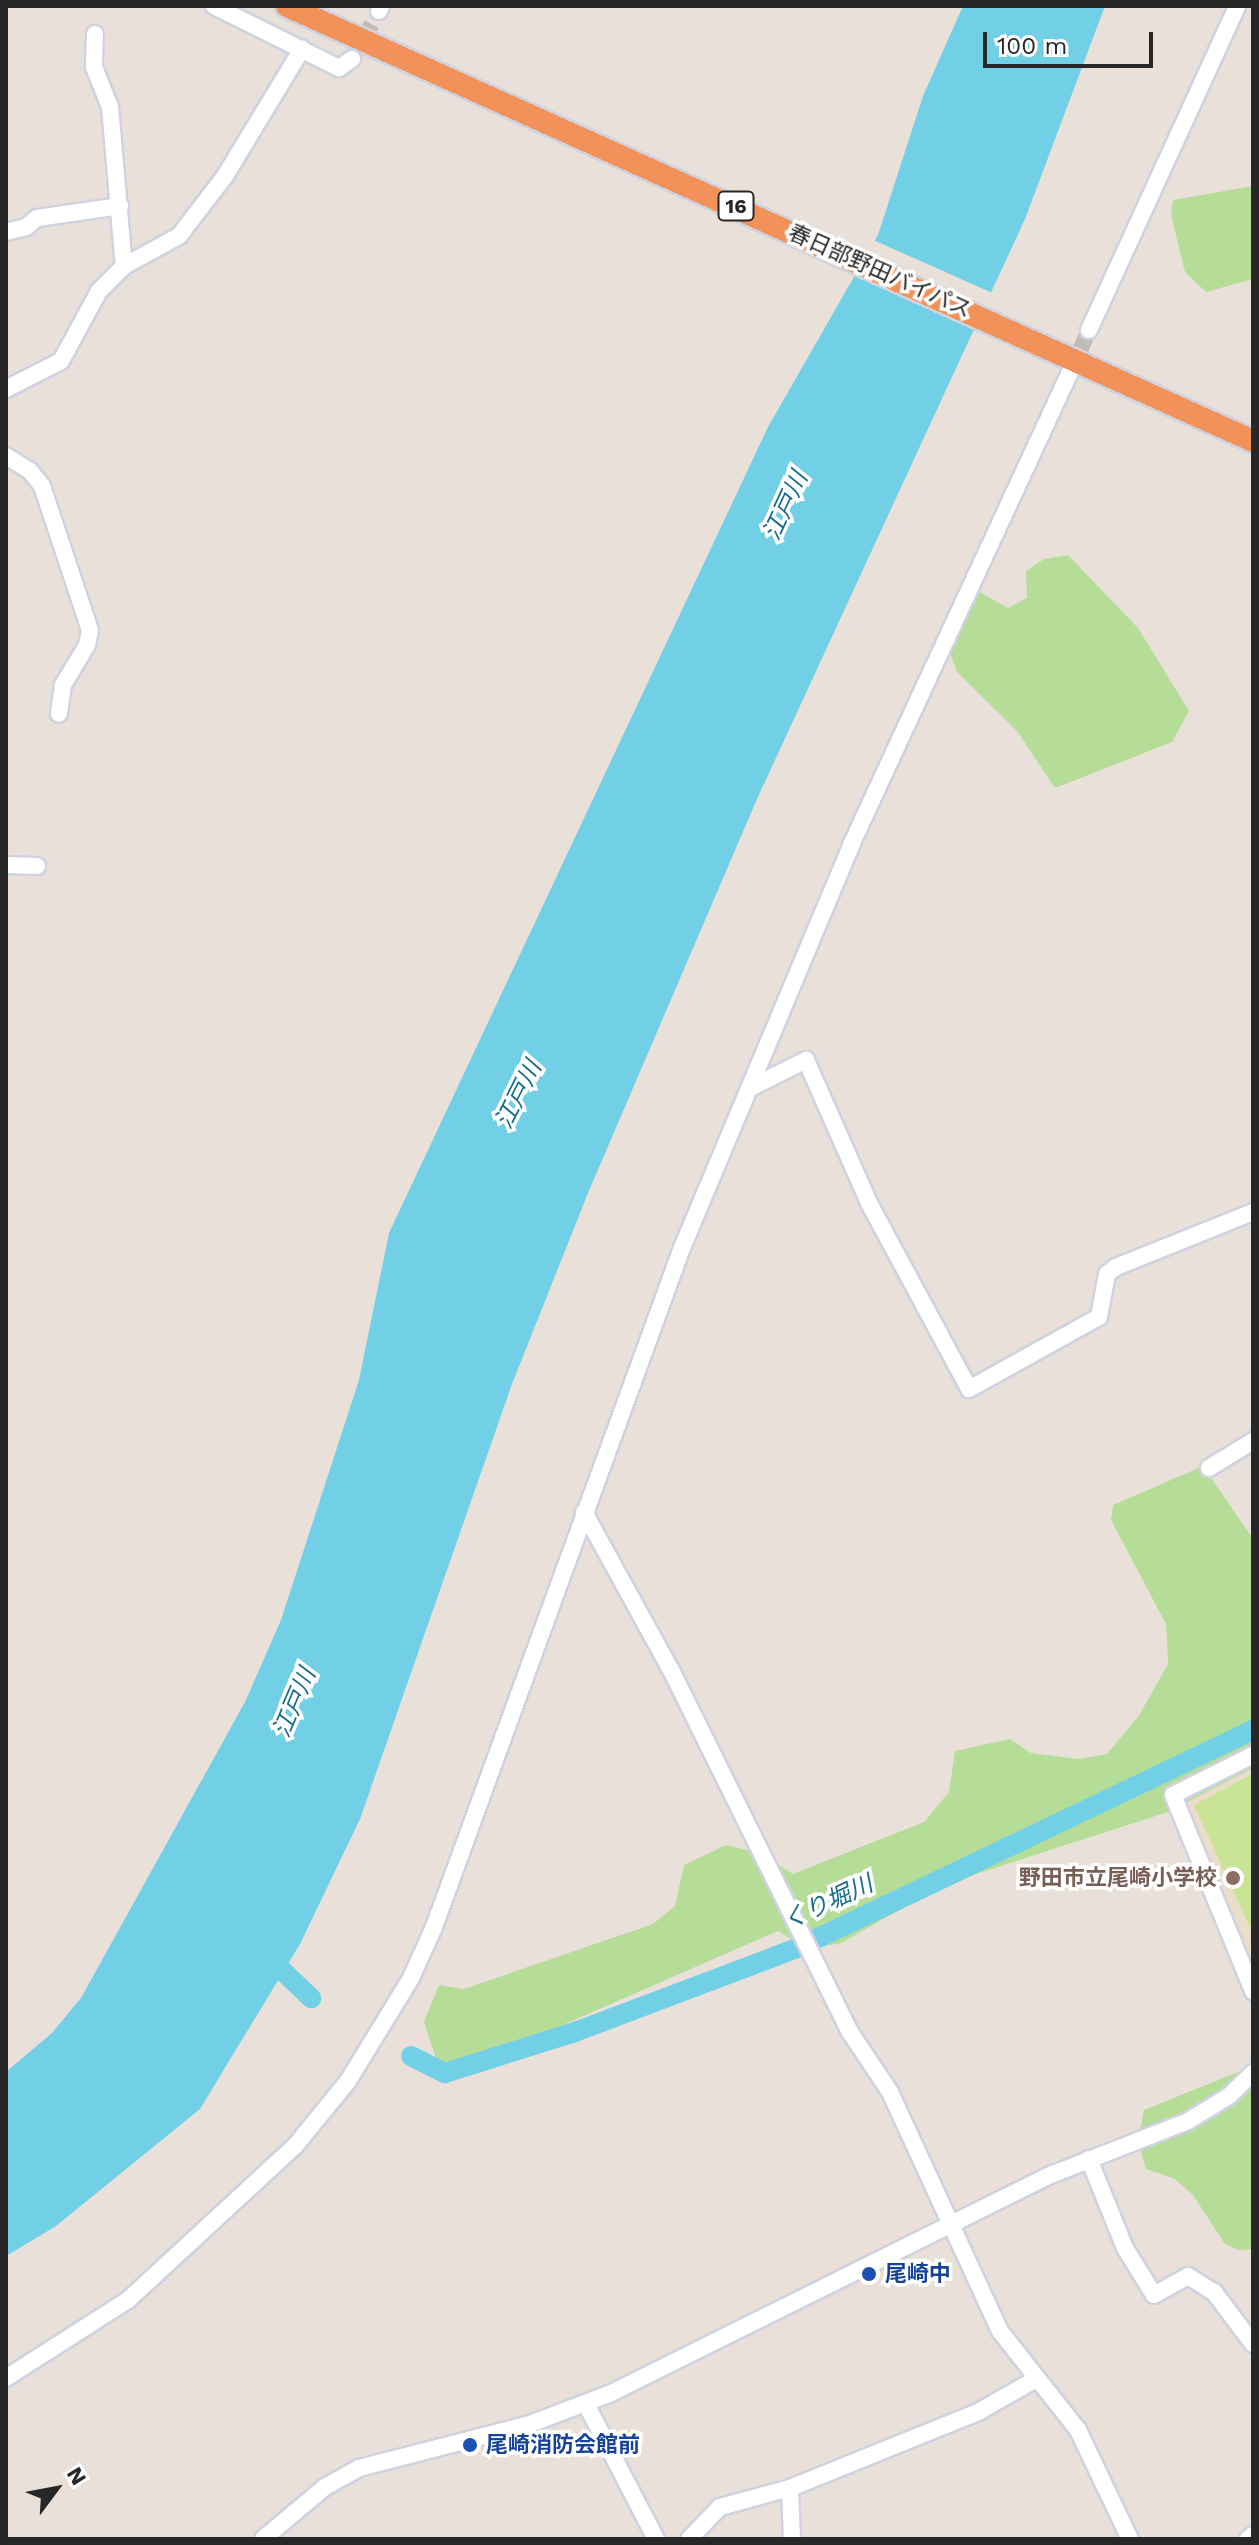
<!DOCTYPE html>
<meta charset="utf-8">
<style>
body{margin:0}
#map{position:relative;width:1259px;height:2545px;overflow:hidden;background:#e9e1d9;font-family:"Work Sans","Noto Sans JP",sans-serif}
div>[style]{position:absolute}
.education>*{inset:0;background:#eaddc9}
.green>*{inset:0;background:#b5dd98}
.pitch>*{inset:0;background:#c8e494}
.water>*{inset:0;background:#71cfe6}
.pier>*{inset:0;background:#e9e1d9;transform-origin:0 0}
.river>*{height:20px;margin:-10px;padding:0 10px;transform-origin:10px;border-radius:10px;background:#71cfe6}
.minor-tunnel>*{height:16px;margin-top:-8px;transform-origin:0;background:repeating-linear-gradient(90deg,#c2bcb5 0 16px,transparent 0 24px)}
.roads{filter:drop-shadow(2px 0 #cfd3e0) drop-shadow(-2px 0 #cfd3e0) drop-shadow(0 2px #cfd3e0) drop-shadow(0 -2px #cfd3e0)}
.minor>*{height:16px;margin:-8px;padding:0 8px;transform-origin:8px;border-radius:8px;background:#fff}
.highway>*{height:22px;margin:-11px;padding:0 11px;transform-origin:11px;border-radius:11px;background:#f3915a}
.dots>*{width:22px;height:22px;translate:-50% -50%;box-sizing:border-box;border:4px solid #fff;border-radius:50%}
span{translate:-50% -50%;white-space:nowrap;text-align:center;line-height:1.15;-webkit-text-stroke:7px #fff;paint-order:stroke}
.shield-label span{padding:2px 6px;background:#fff;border:2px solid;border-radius:6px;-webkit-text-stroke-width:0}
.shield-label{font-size:20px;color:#272727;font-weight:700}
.street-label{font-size:22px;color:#272727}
.education-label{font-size:22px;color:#785e54;font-weight:700}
.right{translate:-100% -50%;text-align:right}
.transit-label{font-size:22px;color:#164399;font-weight:700}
.left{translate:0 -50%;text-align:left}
.water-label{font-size:24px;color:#156d8d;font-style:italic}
.frame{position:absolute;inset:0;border:8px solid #272727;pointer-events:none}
.north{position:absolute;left:16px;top:2449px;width:80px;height:80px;-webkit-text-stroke:6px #fff;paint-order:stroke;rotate:58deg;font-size:22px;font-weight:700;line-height:32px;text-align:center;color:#272727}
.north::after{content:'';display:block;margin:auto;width:28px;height:36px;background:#272727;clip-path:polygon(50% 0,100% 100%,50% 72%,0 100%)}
.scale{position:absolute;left:983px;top:32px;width:170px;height:36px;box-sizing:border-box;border:4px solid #272727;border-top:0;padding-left:10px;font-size:24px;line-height:28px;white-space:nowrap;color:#272727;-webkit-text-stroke:6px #fff;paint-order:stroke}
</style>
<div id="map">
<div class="education">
<div style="clip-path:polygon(1253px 1759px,1253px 1974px,1181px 1801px)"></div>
</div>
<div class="green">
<div style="clip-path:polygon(1253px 186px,1253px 279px,1206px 292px,1185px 272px,1171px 215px,1173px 200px)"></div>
<div style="clip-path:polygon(1068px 555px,1138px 628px,1189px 711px,1172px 742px,1055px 788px,1017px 731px,957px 672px,948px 648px,980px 592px,1008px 608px,1027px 598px,1026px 571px,1044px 559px)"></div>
<div style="clip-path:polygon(1203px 1466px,1253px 1539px,1253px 1768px,1168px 1812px,948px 1883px,839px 1944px,805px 1947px,778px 1931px,453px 2073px,437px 2061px,424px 2022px,439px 1985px,464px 1989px,653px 1924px,675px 1906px,684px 1865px,726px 1845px,762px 1854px,793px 1874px,924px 1822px,949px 1792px,955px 1751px,1010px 1739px,1031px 1753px,1078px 1759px,1107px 1754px,1138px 1717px,1168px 1664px,1166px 1624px,1111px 1520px,1113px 1505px)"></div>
<div style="clip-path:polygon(1253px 2066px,1253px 2249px,1239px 2250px,1225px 2244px,1193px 2195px,1175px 2179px,1146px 2169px,1138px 2141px,1144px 2110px)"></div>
</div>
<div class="pitch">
<div style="clip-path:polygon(1253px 1774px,1253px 1934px,1194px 1805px)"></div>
</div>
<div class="water">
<div style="clip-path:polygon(963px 6px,1105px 6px,1025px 219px,757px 799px,588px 1193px,512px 1384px,360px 1819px,300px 1944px,200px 2109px,56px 2226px,6px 2256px,6px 2072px,52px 2033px,81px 1998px,245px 1702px,281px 1620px,359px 1380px,389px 1233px,768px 427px,878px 235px,923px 96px)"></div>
</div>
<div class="pier">
<div style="left:871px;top:239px;width:136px;height:36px;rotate:24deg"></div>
</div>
<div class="river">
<div style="left:265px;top:1954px;width:64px;rotate:43.7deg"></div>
<div style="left:411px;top:2056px;width:38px;rotate:27deg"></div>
<div style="left:445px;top:2073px;width:136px;rotate:-17.5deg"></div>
<div style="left:575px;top:2032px;width:235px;rotate:-20.7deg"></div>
<div style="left:795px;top:1949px;width:508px;rotate:-25.56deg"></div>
</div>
<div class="minor-tunnel">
<div style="left:352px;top:59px;width:55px;rotate:-60.6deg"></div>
<div style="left:1071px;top:371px;width:45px;rotate:-66.3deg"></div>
</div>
<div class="roads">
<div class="minor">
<div style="left:214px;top:6px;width:140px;rotate:26.4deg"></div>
<div style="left:339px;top:68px;width:16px;rotate:-35deg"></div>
<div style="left:379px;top:11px;width:5px;rotate:-68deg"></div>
<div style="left:95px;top:34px;width:33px;rotate:92deg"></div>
<div style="left:94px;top:67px;width:43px;rotate:68.2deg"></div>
<div style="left:110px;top:107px;width:160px;rotate:85deg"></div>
<div style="left:6px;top:232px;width:21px;rotate:-14deg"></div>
<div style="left:26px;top:227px;width:14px;rotate:-39deg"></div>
<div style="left:37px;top:218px;width:84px;rotate:-8.2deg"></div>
<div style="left:1089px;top:330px;width:356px;rotate:-65.4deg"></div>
<div style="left:6px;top:389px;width:62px;rotate:-27deg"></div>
<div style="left:61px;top:361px;width:80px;rotate:-61.5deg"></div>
<div style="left:99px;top:291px;width:35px;rotate:-45deg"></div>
<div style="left:124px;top:266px;width:63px;rotate:-28.6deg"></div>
<div style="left:179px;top:236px;width:76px;rotate:-52.5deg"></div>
<div style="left:225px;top:176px;width:149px;rotate:-58.8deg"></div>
<div style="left:6px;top:456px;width:28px;rotate:32deg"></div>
<div style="left:30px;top:471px;width:19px;rotate:51deg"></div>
<div style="left:42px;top:486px;width:152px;rotate:71.6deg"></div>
<div style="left:90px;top:630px;width:15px;rotate:101deg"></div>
<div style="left:87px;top:645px;width:47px;rotate:121deg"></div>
<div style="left:63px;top:685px;width:29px;rotate:98deg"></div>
<div style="left:6px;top:865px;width:31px;rotate:2deg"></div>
<div style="left:750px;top:1088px;width:63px;rotate:-26.6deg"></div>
<div style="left:806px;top:1060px;width:156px;rotate:66.2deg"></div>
<div style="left:869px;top:1203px;width:211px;rotate:61.7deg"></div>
<div style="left:969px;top:1389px;width:149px;rotate:-29deg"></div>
<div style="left:1099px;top:1317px;width:44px;rotate:-79.5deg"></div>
<div style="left:1107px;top:1274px;width:11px;rotate:-38deg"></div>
<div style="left:1116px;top:1267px;width:148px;rotate:-21.9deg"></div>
<div style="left:1209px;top:1468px;width:52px;rotate:-31.5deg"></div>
<div style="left:584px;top:1512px;width:180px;rotate:61.2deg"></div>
<div style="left:671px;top:1670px;width:404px;rotate:63.7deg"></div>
<div style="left:850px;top:2032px;width:72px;rotate:56.3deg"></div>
<div style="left:890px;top:2092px;width:263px;rotate:65.3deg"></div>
<div style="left:1000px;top:2331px;width:126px;rotate:51.8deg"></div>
<div style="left:1078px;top:2430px;width:121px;rotate:64.5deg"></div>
<div style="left:1253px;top:1755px;width:89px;rotate:153.4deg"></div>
<div style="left:1173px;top:1795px;width:212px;rotate:67.8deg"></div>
<div style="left:1089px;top:2159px;width:96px;rotate:68deg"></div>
<div style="left:1125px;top:2248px;width:55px;rotate:58.3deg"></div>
<div style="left:1154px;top:2295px;width:39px;rotate:-29deg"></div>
<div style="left:1188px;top:2276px;width:31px;rotate:32deg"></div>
<div style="left:1214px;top:2292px;width:65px;rotate:53.1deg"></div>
<div style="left:6px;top:2378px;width:145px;rotate:-32.6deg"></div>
<div style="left:128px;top:2300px;width:227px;rotate:-42.7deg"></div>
<div style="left:295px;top:2146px;width:84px;rotate:-50.8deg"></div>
<div style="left:348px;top:2081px;width:121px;rotate:-58.5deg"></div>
<div style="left:411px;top:1978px;width:56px;rotate:-65.7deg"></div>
<div style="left:434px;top:1927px;width:723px;rotate:-69.94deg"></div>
<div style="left:682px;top:1248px;width:439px;rotate:-67.2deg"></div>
<div style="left:852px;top:843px;width:519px;rotate:-65.16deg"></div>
<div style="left:586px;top:2404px;width:152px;rotate:62.6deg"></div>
<div style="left:790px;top:2488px;width:51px;rotate:87.8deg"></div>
<div style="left:263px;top:2539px;width:81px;rotate:-40deg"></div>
<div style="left:325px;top:2487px;width:39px;rotate:-29deg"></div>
<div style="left:359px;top:2468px;width:177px;rotate:-14.4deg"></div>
<div style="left:530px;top:2424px;width:87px;rotate:-20.9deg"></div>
<div style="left:611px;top:2393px;width:493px;rotate:-26.4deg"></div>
<div style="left:1053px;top:2174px;width:145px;rotate:-21.4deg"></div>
<div style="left:1188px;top:2121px;width:48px;rotate:-31.4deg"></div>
<div style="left:1229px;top:2096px;width:33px;rotate:-44deg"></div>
<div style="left:689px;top:2539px;width:45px;rotate:-45.9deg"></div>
<div style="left:720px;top:2507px;width:73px;rotate:-15.2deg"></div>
<div style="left:790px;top:2488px;width:203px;rotate:-22deg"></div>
<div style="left:978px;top:2412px;width:67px;rotate:-29.6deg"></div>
<div style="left:1248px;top:2539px;width:6px;rotate:-39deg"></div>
</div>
<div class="highway">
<div style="left:287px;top:6px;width:1059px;rotate:24.24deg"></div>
</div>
</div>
<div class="dots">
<div style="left:1233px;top:1878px;background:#8d6e63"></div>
<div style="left:869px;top:2274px;background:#1a4fb4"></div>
<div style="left:470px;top:2445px;background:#1a4fb4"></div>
</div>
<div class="shield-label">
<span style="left:736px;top:206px">16</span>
</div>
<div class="street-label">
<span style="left:880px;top:271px;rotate:24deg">春日部野田バイパス</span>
</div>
<div class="education-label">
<span class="right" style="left:1217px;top:1878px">野田市立尾崎小学校</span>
</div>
<div class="transit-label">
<span class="left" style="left:885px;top:2274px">尾崎中</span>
<span class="left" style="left:486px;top:2445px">尾崎消防会館前</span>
</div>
<div class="water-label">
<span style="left:786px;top:506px;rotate:-65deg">江戸川</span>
<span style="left:519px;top:1095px;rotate:-63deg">江戸川</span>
<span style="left:295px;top:1703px;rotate:-67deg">江戸川</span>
<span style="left:828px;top:1903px;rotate:-25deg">くり堀川</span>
</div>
<div class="frame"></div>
<div class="north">N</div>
<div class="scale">100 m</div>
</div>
